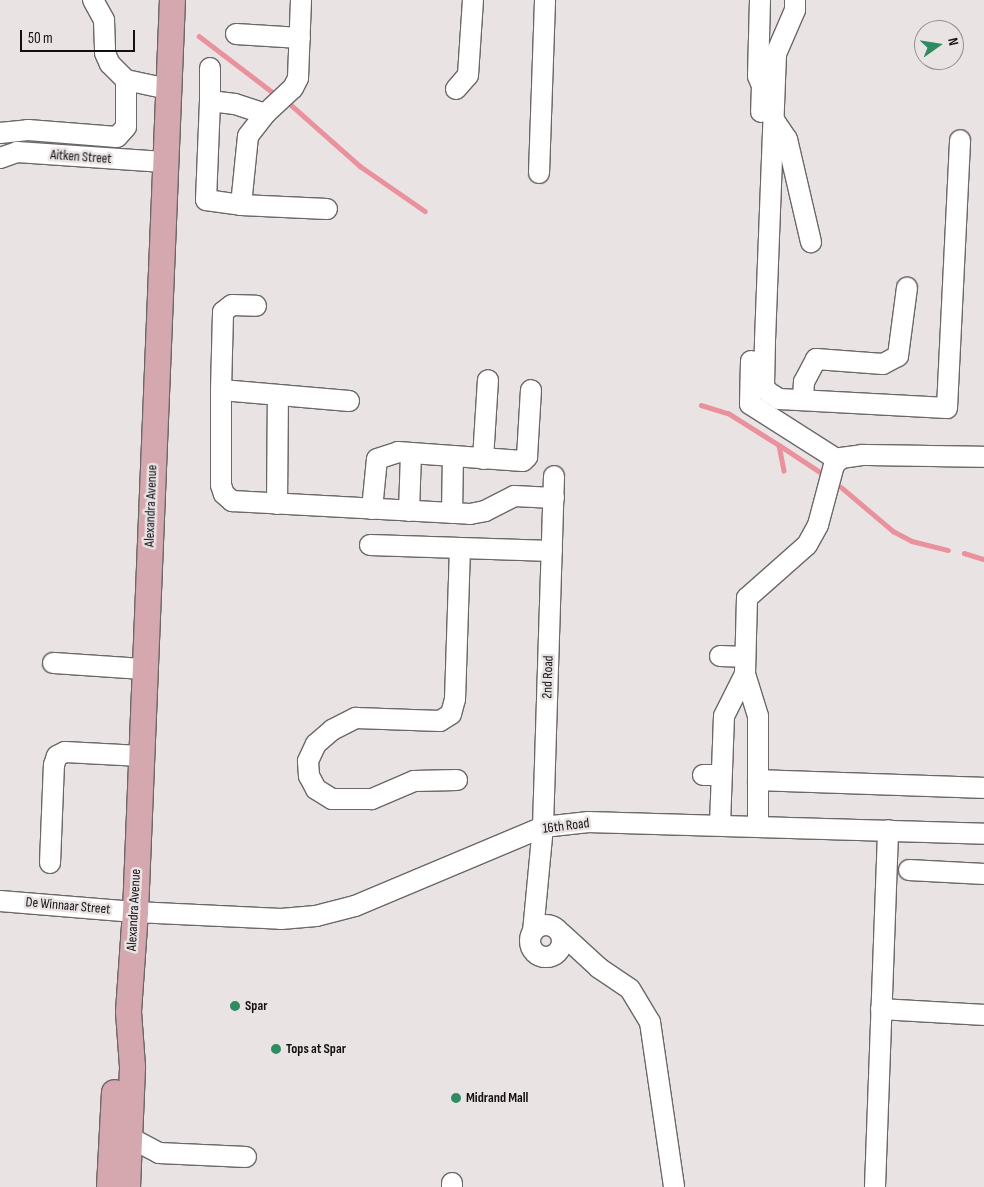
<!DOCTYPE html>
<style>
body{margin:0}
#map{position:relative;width:984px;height:1187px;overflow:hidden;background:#e9e3e4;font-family:"Sofia Sans Condensed",sans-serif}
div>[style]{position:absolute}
.stream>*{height:4.5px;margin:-2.25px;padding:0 2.25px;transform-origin:2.25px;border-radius:2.25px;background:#ea919e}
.roads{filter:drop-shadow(1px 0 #6c6768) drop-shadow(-1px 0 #6c6768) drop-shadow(0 1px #6c6768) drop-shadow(0 -1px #6c6768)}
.minor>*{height:20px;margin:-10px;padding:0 10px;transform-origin:10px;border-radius:10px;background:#fff}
.minor>.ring{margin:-10px;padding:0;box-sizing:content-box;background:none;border:20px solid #fff;border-radius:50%}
.major>*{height:25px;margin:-12.5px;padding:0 12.5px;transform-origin:12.5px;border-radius:12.5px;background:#d5a7af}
.dots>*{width:14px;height:14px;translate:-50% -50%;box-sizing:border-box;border:2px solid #e9e3e4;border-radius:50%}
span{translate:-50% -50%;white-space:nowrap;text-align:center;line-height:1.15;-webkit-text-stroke:5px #e9e3e4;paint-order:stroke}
.street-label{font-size:14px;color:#121010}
.poi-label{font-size:14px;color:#121010;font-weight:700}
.left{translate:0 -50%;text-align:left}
.north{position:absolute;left:914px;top:20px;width:50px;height:50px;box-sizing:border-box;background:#e9e3e4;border:1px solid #938f8f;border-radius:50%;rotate:77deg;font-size:14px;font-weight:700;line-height:20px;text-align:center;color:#121010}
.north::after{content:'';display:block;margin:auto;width:18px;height:22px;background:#2f8b62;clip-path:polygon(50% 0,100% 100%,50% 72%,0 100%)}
.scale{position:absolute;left:20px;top:30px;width:115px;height:22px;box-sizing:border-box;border:2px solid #121010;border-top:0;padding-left:6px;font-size:15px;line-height:18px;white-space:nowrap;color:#121010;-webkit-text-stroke:4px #e9e3e4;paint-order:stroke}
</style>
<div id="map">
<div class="stream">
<div style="left:199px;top:36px;width:91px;rotate:37.4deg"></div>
<div style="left:290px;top:104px;width:94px;rotate:41.5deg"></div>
<div style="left:360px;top:166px;width:79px;rotate:34.7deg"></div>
<div style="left:701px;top:405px;width:28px;rotate:17deg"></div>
<div style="left:728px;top:413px;width:60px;rotate:32.1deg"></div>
<div style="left:779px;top:445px;width:26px;rotate:79deg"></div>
<div style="left:779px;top:445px;width:49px;rotate:33.4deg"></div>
<div style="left:841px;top:487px;width:68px;rotate:40.2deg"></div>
<div style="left:893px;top:531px;width:21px;rotate:28deg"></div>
<div style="left:912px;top:541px;width:37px;rotate:14deg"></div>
<div style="left:964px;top:553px;width:21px;rotate:17deg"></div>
</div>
<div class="roads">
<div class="minor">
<div style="left:93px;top:0;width:23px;rotate:61deg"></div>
<div style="left:104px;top:20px;width:33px;rotate:88deg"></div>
<div style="left:105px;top:53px;width:12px;rotate:66deg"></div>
<div style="left:110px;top:64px;width:23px;rotate:45deg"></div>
<div style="left:126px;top:80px;width:43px;rotate:12.1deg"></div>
<div style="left:760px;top:0;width:76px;rotate:91.5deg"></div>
<div style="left:758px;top:76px;width:11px;rotate:68deg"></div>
<div style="left:762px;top:86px;width:26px;rotate:92deg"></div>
<div style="left:795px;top:0;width:10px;rotate:90deg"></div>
<div style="left:795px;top:10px;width:48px;rotate:113.4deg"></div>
<div style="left:776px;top:54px;width:287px;rotate:92.2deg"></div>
<div style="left:765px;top:341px;width:45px;rotate:91.3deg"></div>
<div style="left:764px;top:386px;width:7px;rotate:56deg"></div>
<div style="left:768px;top:392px;width:13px;rotate:32deg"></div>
<div style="left:779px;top:399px;width:168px;rotate:3.1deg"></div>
<div style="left:947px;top:408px;width:268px;rotate:-87.2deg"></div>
<div style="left:236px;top:34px;width:64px;rotate:3.6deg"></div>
<div style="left:210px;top:68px;width:33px;rotate:90deg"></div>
<div style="left:210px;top:101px;width:25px;rotate:7deg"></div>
<div style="left:235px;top:104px;width:32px;rotate:18deg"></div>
<div style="left:456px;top:89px;width:18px;rotate:-49deg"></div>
<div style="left:468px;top:75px;width:75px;rotate:-86.2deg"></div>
<div style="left:210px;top:101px;width:99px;rotate:92.3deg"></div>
<div style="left:206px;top:200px;width:35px;rotate:8deg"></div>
<div style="left:241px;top:205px;width:69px;rotate:-84.2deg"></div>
<div style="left:248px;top:136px;width:28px;rotate:-52deg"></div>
<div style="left:265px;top:114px;width:38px;rotate:-43deg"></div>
<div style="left:293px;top:88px;width:11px;rotate:-63deg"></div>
<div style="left:298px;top:78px;width:78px;rotate:-87.8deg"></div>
<div style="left:774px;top:120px;width:23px;rotate:56deg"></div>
<div style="left:787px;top:139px;width:106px;rotate:76.9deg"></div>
<div style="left:0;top:133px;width:28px;rotate:-6deg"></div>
<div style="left:28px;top:130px;width:89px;rotate:4.5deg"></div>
<div style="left:117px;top:137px;width:13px;rotate:-48deg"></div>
<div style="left:126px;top:127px;width:47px;rotate:-90deg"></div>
<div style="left:0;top:158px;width:18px;rotate:-19deg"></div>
<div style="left:17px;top:152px;width:147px;rotate:3.9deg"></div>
<div style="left:539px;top:173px;width:173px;rotate:-88deg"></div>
<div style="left:241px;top:205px;width:86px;rotate:2.7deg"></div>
<div style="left:751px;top:361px;width:43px;rotate:91.3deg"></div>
<div style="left:750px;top:404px;width:104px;rotate:32.5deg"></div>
<div style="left:221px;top:390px;width:78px;rotate:-88.5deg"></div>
<div style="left:223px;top:312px;width:11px;rotate:-38deg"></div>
<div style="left:232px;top:305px;width:24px;rotate:2deg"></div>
<div style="left:803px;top:400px;width:18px;rotate:-87deg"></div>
<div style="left:804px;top:382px;width:26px;rotate:-62deg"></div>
<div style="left:816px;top:359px;width:67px;rotate:4.3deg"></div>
<div style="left:883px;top:364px;width:17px;rotate:-28deg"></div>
<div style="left:898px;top:356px;width:69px;rotate:-82.5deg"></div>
<div style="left:349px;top:401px;width:128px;rotate:-175.1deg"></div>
<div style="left:221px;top:390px;width:95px;rotate:90deg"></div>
<div style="left:221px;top:485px;width:9px;rotate:72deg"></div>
<div style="left:224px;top:494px;width:11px;rotate:41deg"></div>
<div style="left:232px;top:501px;width:238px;rotate:3.1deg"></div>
<div style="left:470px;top:514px;width:15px;rotate:-11deg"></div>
<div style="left:485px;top:511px;width:33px;rotate:-27deg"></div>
<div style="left:514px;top:496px;width:40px;rotate:2.9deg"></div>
<div style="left:453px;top:456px;width:70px;rotate:4.1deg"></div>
<div style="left:523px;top:461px;width:6px;rotate:-45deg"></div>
<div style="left:527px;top:457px;width:67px;rotate:-86.6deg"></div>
<div style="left:483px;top:459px;width:79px;rotate:-86.4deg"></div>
<div style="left:277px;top:504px;width:109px;rotate:-89.5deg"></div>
<div style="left:372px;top:509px;width:50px;rotate:-84.3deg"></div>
<div style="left:377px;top:459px;width:22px;rotate:-18deg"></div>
<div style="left:398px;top:452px;width:55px;rotate:4.2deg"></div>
<div style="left:453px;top:456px;width:57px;rotate:91deg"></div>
<div style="left:409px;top:511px;width:58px;rotate:-88deg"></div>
<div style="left:370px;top:545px;width:182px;rotate:1.9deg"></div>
<div style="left:720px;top:656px;width:25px;rotate:2deg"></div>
<div style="left:53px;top:663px;width:91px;rotate:3.8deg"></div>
<div style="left:703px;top:775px;width:18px"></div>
<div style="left:457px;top:780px;width:43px;rotate:178.7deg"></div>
<div style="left:414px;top:781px;width:46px;rotate:156.8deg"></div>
<div style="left:372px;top:799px;width:40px;rotate:180deg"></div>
<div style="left:332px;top:799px;width:19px;rotate:-148deg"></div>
<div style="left:316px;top:789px;width:15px;rotate:-118deg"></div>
<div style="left:309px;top:776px;width:15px;rotate:-94deg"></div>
<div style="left:308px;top:761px;width:19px;rotate:-65deg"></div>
<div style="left:316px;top:744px;width:21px;rotate:-41deg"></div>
<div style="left:332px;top:730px;width:27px;rotate:-27deg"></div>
<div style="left:356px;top:718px;width:84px;rotate:2deg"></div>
<div style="left:440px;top:721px;width:13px;rotate:-32deg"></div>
<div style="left:451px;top:714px;width:16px;rotate:-75deg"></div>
<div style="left:455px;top:699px;width:150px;rotate:-88.1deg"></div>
<div style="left:758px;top:780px;width:226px;rotate:2deg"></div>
<div style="left:720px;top:825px;width:109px;rotate:-87.9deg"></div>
<div style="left:724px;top:716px;width:47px;rotate:-63.4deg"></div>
<div style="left:758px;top:826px;width:110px;rotate:-90deg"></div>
<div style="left:758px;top:716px;width:44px;rotate:-107.2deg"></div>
<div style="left:745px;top:674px;width:76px;rotate:-88.5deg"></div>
<div style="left:747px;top:598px;width:80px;rotate:-41.5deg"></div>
<div style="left:807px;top:545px;width:23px;rotate:-61deg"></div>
<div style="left:818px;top:525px;width:62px;rotate:-75.1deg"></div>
<div style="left:834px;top:465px;width:10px;rotate:-45deg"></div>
<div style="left:841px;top:458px;width:21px;rotate:-8deg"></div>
<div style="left:862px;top:455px;width:122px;rotate:0.9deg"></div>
<div style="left:50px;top:863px;width:98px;rotate:-87.7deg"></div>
<div style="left:54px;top:765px;width:9px;rotate:-72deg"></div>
<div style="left:57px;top:756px;width:9px;rotate:-27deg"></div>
<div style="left:65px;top:752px;width:76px;rotate:3deg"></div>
<div style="left:909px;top:870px;width:75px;rotate:3.1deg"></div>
<div style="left:0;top:901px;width:135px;rotate:4.7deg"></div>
<div style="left:135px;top:912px;width:146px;rotate:2.7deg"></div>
<div style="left:281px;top:919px;width:35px;rotate:-5deg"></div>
<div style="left:316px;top:916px;width:40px;rotate:-14.4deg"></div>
<div style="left:355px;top:906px;width:204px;rotate:-22.8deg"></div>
<div style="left:543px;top:827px;width:46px;rotate:-6.2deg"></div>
<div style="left:589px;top:822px;width:395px;rotate:1.7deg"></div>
<div class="ring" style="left:530px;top:925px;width:12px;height:12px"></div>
<div style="left:533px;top:932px;width:105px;rotate:-84.6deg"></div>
<div style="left:543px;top:827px;width:351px;rotate:-88.2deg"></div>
<div style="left:561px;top:933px;width:52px;rotate:42.6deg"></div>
<div style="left:599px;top:968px;width:37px;rotate:34deg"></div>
<div style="left:630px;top:989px;width:39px;rotate:59deg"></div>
<div style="left:650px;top:1022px;width:167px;rotate:81.7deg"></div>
<div style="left:881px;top:1009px;width:103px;rotate:3.3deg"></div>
<div style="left:129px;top:1137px;width:34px;rotate:28deg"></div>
<div style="left:159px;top:1153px;width:87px;rotate:2.6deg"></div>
<div style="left:452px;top:1187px;width:4px;rotate:-90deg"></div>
<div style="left:875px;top:1187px;width:357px;rotate:-87.9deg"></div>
</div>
<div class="major">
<div style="left:109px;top:1187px;width:95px;rotate:-87deg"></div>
<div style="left:127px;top:1187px;width:121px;rotate:-87.6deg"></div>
<div style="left:132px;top:1066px;width:55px;rotate:-94.2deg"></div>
<div style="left:128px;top:1011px;width:99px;rotate:-86deg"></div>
<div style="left:135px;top:912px;width:913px;rotate:-87.68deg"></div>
</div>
</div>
<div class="dots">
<div style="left:235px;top:1006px;background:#2f8b62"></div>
<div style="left:276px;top:1049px;background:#2f8b62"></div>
<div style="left:456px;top:1098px;background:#2f8b62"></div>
</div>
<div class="street-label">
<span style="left:81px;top:157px;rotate:4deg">Aitken Street</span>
<span style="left:151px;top:506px;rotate:-88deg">Alexandra Avenue</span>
<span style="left:548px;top:677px;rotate:-88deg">2nd Road</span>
<span style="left:566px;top:826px;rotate:-7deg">16th Road</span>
<span style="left:68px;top:906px;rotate:5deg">De Winnaar Street</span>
<span style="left:134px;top:910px;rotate:-87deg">Alexandra Avenue</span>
</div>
<div class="poi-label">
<span class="left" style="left:245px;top:1006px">Spar</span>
<span class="left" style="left:286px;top:1049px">Tops at Spar</span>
<span class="left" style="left:466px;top:1098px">Midrand Mall</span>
</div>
<div class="north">N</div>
<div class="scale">50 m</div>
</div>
